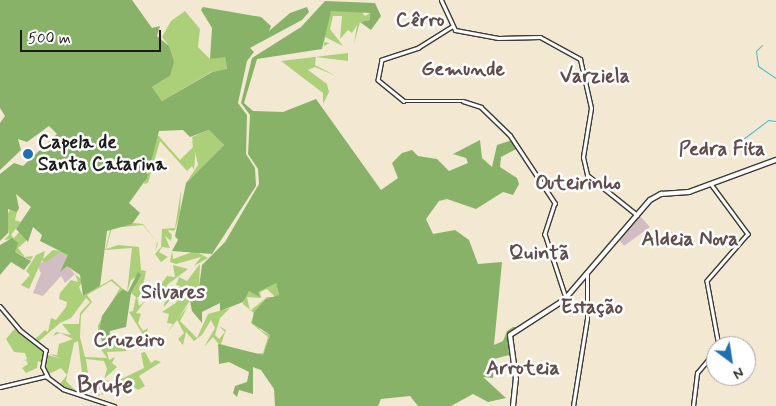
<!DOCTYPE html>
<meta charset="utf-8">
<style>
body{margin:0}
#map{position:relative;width:776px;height:406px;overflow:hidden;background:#f3e9d2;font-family:Mynerve,sans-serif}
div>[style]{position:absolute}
.industrial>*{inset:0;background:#d2bec2}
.green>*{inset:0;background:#acd079}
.forest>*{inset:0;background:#89b269}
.stream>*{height:1px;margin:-0.5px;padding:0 0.5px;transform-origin:0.5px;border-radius:0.5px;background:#4cb7c8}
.roads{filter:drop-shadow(1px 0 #3c3b37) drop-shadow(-1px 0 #3c3b37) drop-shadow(0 1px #3c3b37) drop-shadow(0 -1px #3c3b37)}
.tertiary>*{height:2.5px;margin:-1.25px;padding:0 1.25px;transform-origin:1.25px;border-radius:1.25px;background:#fff}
.secondary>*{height:3px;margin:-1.5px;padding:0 1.5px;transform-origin:1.5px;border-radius:1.5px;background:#fff}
.primary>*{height:4px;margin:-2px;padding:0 2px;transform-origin:2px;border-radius:2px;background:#fff}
.dots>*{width:14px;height:14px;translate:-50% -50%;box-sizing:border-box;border:2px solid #fff;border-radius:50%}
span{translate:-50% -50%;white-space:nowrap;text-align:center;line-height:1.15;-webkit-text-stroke:5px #fff;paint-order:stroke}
.poi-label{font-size:19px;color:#1c1c1c;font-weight:700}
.left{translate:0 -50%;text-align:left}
.neighbourhood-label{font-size:20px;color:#604c4b;font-weight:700}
.district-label{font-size:24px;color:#604c4b;font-weight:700}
.north{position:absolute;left:706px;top:336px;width:50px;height:50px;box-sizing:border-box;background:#fff;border:1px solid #a4a4a4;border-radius:50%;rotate:149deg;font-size:14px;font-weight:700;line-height:20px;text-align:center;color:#1c1c1c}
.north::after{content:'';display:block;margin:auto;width:18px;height:22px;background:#1f6fb2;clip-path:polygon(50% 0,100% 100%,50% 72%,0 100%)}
.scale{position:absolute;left:20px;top:30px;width:141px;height:22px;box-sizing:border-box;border:2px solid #1c1c1c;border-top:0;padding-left:6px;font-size:15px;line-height:18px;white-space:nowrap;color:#1c1c1c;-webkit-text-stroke:4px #fff;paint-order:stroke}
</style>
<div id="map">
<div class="industrial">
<div style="clip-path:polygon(639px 215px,650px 227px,624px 246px,618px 239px)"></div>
<div style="clip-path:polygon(60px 252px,67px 256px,63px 269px,67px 265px,75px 274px,65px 283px,61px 276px,43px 296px,33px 293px,41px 273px,37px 265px)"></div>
</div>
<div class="green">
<div style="clip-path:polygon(185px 11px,200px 29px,198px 47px,210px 59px,225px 56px,227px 70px,211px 72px,162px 101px,152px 87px,170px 76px,169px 46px,162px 37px,171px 21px)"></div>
<div style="clip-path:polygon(331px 11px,361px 11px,365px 16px,370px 13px,370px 20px,360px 22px,354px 44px,357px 25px,352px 33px,348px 30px,340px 39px,342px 16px,333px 16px,330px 29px,343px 46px,325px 37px,324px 42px,330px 43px,324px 46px,324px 27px)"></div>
<div style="clip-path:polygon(348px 53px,348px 61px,316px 57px,315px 65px,336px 76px,315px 67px,308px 70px,327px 84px,329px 92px,323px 104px,323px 93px,281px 61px)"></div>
<div style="clip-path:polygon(209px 130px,224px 145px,186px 183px,198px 165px,192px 137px)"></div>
<div style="clip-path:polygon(157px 134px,180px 160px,193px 147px,192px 140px,196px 147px,194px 170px,192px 166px,187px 171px,160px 141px,148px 183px,144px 184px)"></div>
<div style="clip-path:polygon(181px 190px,180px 213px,175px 230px,173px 231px,170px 230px,168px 231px,172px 235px,171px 241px,165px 236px,170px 248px,162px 247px,159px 252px,168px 257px,161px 262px,155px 254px,161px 247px,162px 229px,175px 228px)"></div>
<div style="clip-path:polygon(11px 207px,17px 212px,15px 220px,21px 222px,11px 235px,14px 238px,20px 231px,26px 234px,26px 241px,18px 248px,25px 257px,33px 256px,31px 260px,15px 252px,17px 243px,12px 239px,4px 240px,9px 235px,6px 218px)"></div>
<div style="clip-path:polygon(135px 223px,143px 224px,157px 242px,158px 243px,155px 252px,157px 242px,143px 225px,112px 228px,106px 249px,118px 245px,139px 247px,141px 270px,146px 271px,141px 297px,147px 299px,137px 297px,139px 306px,145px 301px,136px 313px,141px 314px,138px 323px,143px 331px,148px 328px,145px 338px,129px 312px,133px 311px,136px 297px,131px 293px,140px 274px,131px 280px,127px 292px,132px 248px,105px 250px,111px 227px)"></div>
<div style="clip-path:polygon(53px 250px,63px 251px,70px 257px,64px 262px,67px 256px,60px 252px,45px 263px,42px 260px,29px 289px,21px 285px,30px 275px,26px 271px,36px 255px,45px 251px,43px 259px)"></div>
<div style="clip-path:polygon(172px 251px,173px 259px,195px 251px,208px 258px,194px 266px,201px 257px,176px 264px,170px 262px)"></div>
<div style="clip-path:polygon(evenodd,200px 264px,199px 287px,177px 320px,188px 306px,180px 321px,197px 338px,208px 314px,230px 308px,220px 318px,215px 335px,219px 339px,225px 332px,219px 326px,226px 330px,221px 344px,254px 354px,263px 353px,268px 337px,251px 323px,254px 313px,243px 304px,245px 293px,276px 282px,279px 295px,256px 311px,260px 330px,270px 335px,263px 355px,257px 357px,221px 347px,213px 337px,204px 347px,215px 328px,211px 320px,202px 335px,194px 341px,186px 332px,183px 345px,178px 339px,184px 333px,177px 320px,167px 333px,173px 324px,167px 323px,169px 314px,162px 312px,177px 302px,171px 291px,181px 286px,176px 285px,179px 277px,187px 281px,200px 264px,267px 289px,275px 297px,267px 297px,250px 311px,247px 297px,261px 298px,260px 292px,267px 289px)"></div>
<div style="clip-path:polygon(173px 265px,188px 269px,167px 285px,168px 289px,173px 285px,169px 292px,164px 292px,170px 300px,164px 307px,165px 294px,156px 291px,167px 276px,175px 277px)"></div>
<div style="clip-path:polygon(evenodd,75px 274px,83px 281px,79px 287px,83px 296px,112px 279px,123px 289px,102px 316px,98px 337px,99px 344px,116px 341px,127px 351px,107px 352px,109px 360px,115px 357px,112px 363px,117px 367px,104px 379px,111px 382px,111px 391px,101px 395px,103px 389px,98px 390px,100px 396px,92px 394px,83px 381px,78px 341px,74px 343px,66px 381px,76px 391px,59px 385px,67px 375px,61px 368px,49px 374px,44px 367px,48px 355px,62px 359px,49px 354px,57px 355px,59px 344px,73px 339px,60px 333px,53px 336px,56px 332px,71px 335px,62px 324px,79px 324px,80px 313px,90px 302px,86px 298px,71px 318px,60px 323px,38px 342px,35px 339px,45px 330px,48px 332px,51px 318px,56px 320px,66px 307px,67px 302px,59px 299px,60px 293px,71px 280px,78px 282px,75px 274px,111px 281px,120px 288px,98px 325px,98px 345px,107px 358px,85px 357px,80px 337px,81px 315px,92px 302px,87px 295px,111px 281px,75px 274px,86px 359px,104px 361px,107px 369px,103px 383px,90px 388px,86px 359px)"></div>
<div style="clip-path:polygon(16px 327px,45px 352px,42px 363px,38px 361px,37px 368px,26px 373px,22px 368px,28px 364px,26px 360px,20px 363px,27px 359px,25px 353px,14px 352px,6px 339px)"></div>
<div style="clip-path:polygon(145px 352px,151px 363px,155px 360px,161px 362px,139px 376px,145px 386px,138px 390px,127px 382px,120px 386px,117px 381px,144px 368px,141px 353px)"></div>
</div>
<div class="forest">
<div style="clip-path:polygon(0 0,132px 0,152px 28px,160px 26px,157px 36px,169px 46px,174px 62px,170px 76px,152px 87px,162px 101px,212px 72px,227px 69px,225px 57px,210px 59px,212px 28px,201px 10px,203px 7px,261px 17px,271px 26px,269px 31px,290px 13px,307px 7px,309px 12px,302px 20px,250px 48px,254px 52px,247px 61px,238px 103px,247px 115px,246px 154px,255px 168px,256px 186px,212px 254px,172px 251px,178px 240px,175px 236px,186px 183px,224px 145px,209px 130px,190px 137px,183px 130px,159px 131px,147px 178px,129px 203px,140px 213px,132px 224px,107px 231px,100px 286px,83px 296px,80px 275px,67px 266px,60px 272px,68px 255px,40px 241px,42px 235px,33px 227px,28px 242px,16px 229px,31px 207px,16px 194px,19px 208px,17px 212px,8px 209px,8px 233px,0 241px,0 174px,14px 163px,23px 166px,57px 134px,49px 126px,27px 142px,18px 139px,21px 150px,0 170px,0 123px,5px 116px,0 108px)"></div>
<div style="clip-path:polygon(325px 1px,375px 3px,381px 16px,371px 30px,360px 22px,370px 20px,370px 13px,331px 11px,322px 49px,257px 59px,244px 103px,253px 111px,283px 112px,316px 99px,381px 190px,398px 178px,392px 163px,402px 153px,412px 150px,418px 156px,437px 159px,449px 171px,468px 163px,466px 158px,453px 154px,480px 140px,482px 158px,492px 167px,497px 145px,512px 140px,518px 148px,501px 157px,500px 167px,517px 178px,519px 184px,513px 195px,503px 192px,476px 209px,447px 199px,439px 201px,426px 219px,433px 234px,455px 230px,469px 240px,478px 264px,502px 262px,494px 345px,503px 341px,507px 331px,513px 327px,520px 327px,508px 334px,509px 355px,494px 359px,493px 378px,483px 377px,506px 398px,488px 402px,473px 394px,451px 406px,418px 406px,410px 396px,381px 399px,378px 406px,275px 406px,274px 389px,261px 370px,253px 367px,253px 394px,239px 390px,237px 397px,233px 393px,235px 386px,247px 382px,249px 372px,229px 362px,219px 364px,218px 344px,263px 355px,270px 335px,252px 323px,254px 312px,266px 299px,279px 295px,276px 283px,258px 292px,260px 297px,249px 291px,243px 302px,220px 311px,220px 303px,202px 312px,202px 323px,192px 311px,190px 301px,199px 287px,202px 265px,225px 242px,259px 184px,258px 169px,248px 154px,250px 115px,241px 103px,252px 58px,301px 27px)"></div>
<div style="clip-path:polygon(12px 238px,18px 243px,15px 252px,31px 261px,24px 270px,11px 262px,0 275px,0 245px)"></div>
<div style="clip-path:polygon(138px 272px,141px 275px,131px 293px,126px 327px,110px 331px,109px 343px,103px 345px,99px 331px,102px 316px,116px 296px,123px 289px,128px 292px)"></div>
</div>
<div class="stream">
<div style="left:762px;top:45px;width:8px;rotate:135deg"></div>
<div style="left:756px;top:51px;width:15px;rotate:82deg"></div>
<div style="left:758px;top:66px;width:22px;rotate:34deg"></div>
<div style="left:739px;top:142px;width:36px;rotate:-37deg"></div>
<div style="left:768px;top:120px;width:8px;rotate:7deg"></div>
</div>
<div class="roads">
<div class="tertiary">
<div style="left:452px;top:27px;width:39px;rotate:148deg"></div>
<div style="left:419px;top:48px;width:39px;rotate:162deg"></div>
<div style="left:382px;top:60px;width:20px;rotate:101deg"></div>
<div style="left:378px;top:80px;width:33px;rotate:39deg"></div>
<div style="left:404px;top:101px;width:59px"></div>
<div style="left:463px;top:101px;width:19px;rotate:18deg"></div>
<div style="left:481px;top:107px;width:40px;rotate:44deg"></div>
<div style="left:510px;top:135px;width:82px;rotate:56.5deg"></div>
<div style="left:555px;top:203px;width:33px;rotate:108deg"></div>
<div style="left:545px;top:234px;width:67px;rotate:71.8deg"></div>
<div style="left:711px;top:184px;width:62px;rotate:53.5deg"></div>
<div style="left:748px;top:234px;width:62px;rotate:131.1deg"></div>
<div style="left:707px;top:281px;width:66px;rotate:79.5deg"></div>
<div style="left:0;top:306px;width:31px;rotate:50deg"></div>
<div style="left:20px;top:330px;width:33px;rotate:38deg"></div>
<div style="left:46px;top:350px;width:17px;rotate:100deg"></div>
<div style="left:43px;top:367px;width:11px;rotate:63deg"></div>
<div style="left:0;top:387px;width:47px;rotate:-13.4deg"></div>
<div style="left:46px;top:376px;width:21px;rotate:37deg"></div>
<div style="left:63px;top:389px;width:54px;rotate:18.4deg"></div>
<div style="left:693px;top:406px;width:33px;rotate:-83deg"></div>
<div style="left:697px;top:373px;width:30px;rotate:-50deg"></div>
</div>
<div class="secondary">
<div style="left:441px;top:0;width:33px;rotate:65deg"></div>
<div style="left:455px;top:30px;width:44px;rotate:10.5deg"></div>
<div style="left:498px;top:38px;width:42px;rotate:-1.4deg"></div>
<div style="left:540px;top:37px;width:46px;rotate:28.8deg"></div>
<div style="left:580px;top:59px;width:50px;rotate:77.3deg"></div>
<div style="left:591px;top:108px;width:50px;rotate:99.3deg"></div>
<div style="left:583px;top:157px;width:18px;rotate:77deg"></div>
<div style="left:587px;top:175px;width:64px;rotate:38.7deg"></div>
<div style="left:573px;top:406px;width:88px;rotate:-80.9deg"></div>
<div style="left:587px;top:319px;width:46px;rotate:-90deg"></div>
</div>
<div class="primary">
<div style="left:513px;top:406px;width:27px;rotate:-84deg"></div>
<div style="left:516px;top:379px;width:44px;rotate:-97.8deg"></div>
<div style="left:510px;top:335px;width:64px;rotate:-32.9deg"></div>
<div style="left:564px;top:300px;width:132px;rotate:-49.3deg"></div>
<div style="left:650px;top:200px;width:13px;rotate:-29deg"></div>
<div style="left:661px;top:194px;width:28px;rotate:-4deg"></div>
<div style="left:689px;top:192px;width:93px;rotate:-20.2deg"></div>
</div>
</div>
<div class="dots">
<div style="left:28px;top:154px;background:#1f6fb2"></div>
</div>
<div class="poi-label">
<span class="left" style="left:38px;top:154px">Capela de<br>Santa Catarina</span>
</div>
<div class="neighbourhood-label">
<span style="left:420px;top:20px">Cêrro</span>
<span style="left:463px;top:69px">Gemunde</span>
<span style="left:595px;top:76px">Varziela</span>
<span style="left:722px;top:149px">Pedra Fita</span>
<span style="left:578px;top:183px">Outeirinho</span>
<span style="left:690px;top:239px">Aldeia Nova</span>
<span style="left:539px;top:253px">Quintã</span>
<span style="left:173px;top:292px">Silvares</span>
<span style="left:592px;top:307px">Estação</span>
<span style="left:129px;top:340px">Cruzeiro</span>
<span style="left:523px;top:368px">Arroteia</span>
</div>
<div class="district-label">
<span style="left:105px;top:386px">Brufe</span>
</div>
<div class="north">N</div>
<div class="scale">500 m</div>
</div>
